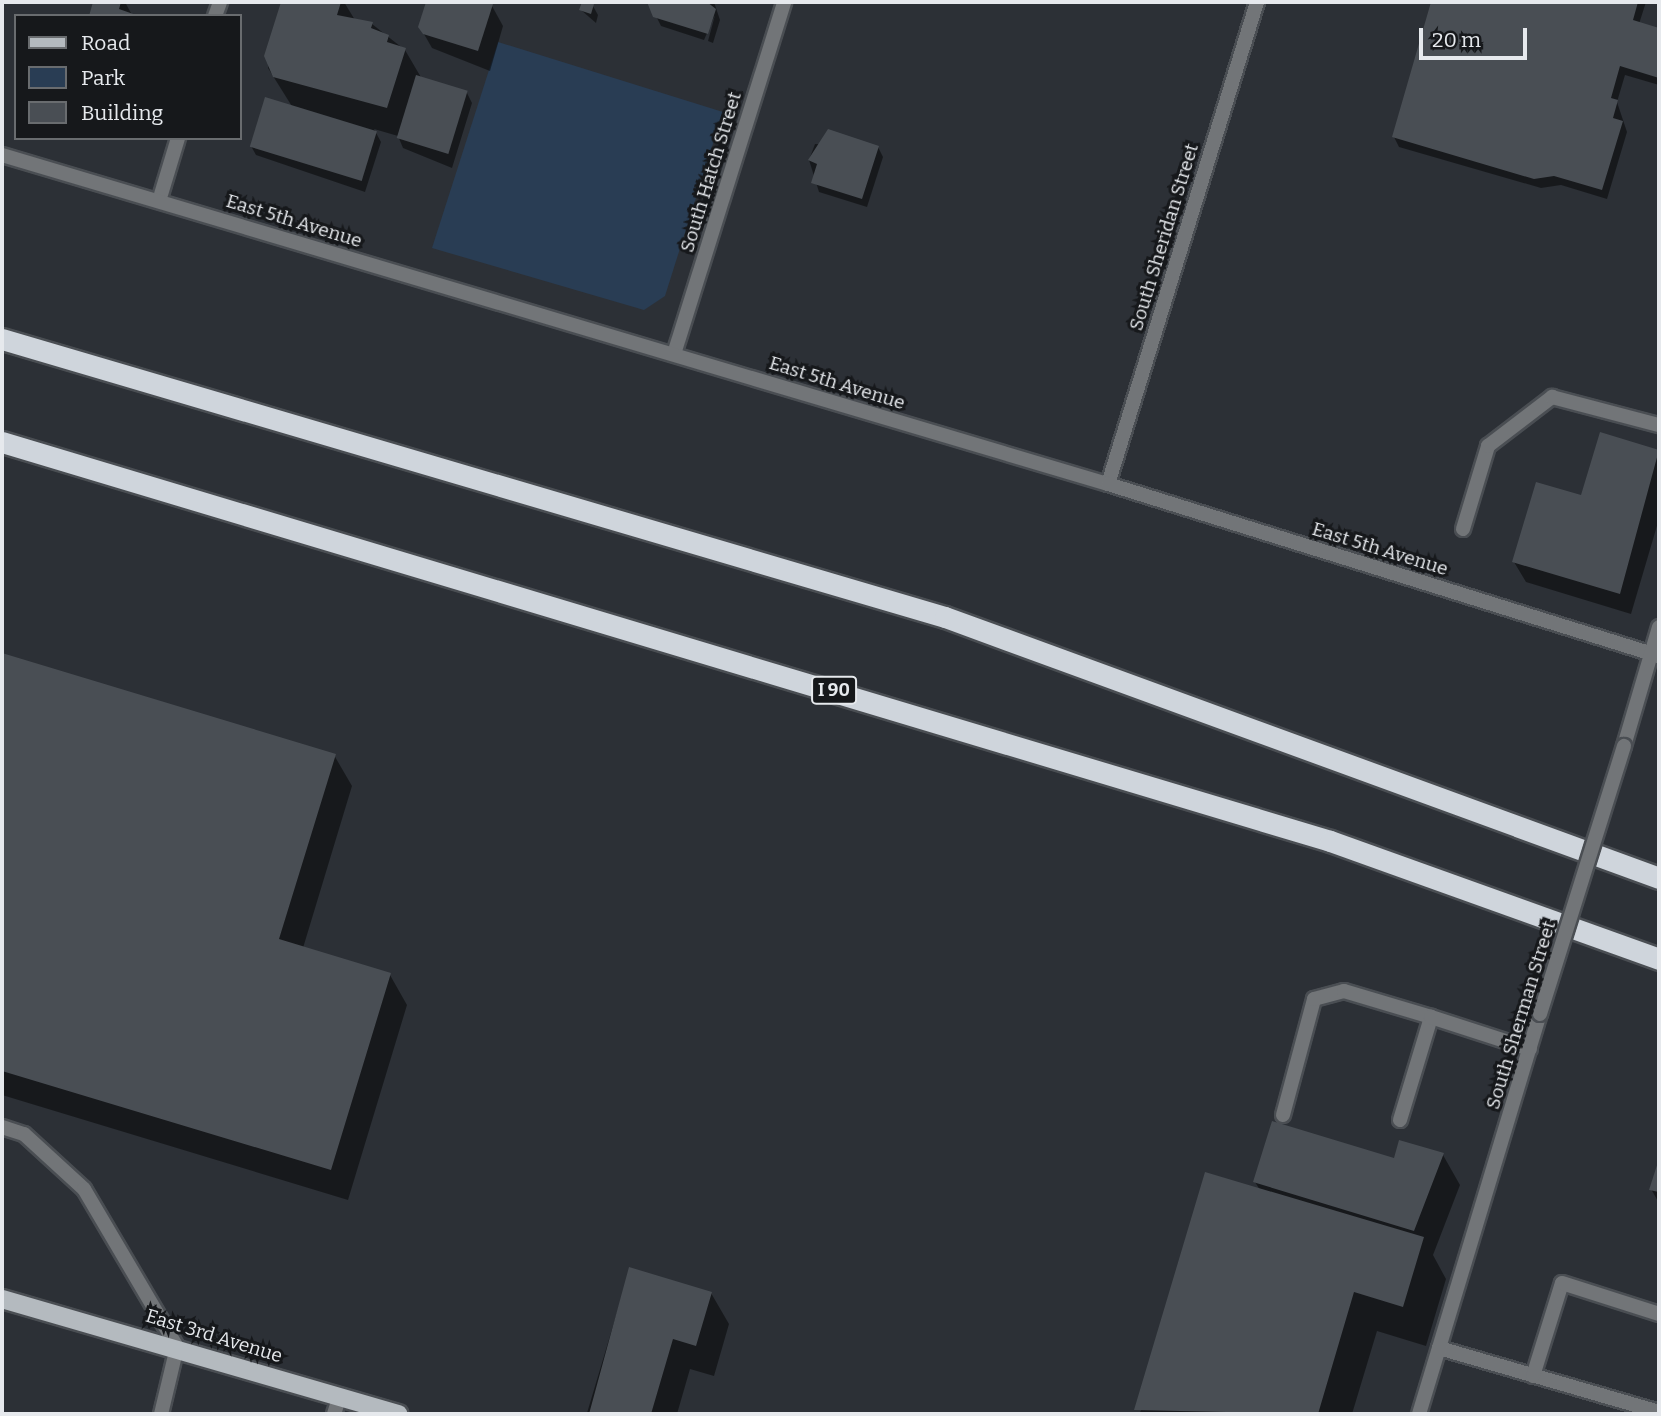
<!DOCTYPE html>
<style>
body{margin:0}
#map{position:relative;width:1661px;height:1416px;overflow:hidden;background:#2c3036;font-family:Bitter,serif}
div>[style]{position:absolute}
.green>*{inset:0;background:#293d54}
.shadow>*{inset:0;background:#0007}
.building>*{inset:0;background:#494e54;transform-origin:0 0}
.roads{filter:drop-shadow(2px 0 #4a4e53) drop-shadow(-2px 0 #4a4e53) drop-shadow(0 2px #4a4e53) drop-shadow(0 -2px #4a4e53)}
.service>*{height:14px;margin:-7px;padding:0 7px;transform-origin:7px;border-radius:7px;background:#727578}
.minor>*{height:14px;margin:-7px;padding:0 7px;transform-origin:7px;border-radius:7px;background:#727578}
.tertiary>*{height:14px;margin:-7px;padding:0 7px;transform-origin:7px;border-radius:7px;background:#727578}
.primary>*{height:18px;margin:-9px;padding:0 9px;transform-origin:9px;border-radius:9px;background:#b4babf}
.motorway>*{height:21px;margin:-10.5px;padding:0 10.5px;transform-origin:10.5px;border-radius:10.5px;background:#cfd5dc}
.bridges{filter:drop-shadow(2px 0 #4a4e53) drop-shadow(-2px 0 #4a4e53) drop-shadow(0 2px #4a4e53) drop-shadow(0 -2px #4a4e53)}
.tertiary-bridge>*{height:14px;margin:-7px;padding:0 7px;transform-origin:7px;border-radius:7px;background:#727578}
span{translate:-50% -50%;white-space:nowrap;text-align:center;line-height:1.15;-webkit-text-stroke:6px #16181b;paint-order:stroke}
.shield-label span{padding:2px 5px;background:#16181b;border:2px solid;border-radius:5px;-webkit-text-stroke-width:0}
.shield-label{font-size:18px;color:#e6e9ed;font-weight:700}
.street-label{font-size:19px;color:#e6e9ed}
.frame{position:absolute;inset:0;border:4px solid #e6e9ed;pointer-events:none}
.legend{position:absolute;left:14px;top:14px;width:228px;height:126px;box-sizing:border-box;background:#16181b;border:2px solid #696c6f;margin:0;padding:9px 12px;list-style:none;font-size:21px;color:#e6e9ed}
.legend li{display:flex;align-items:center;gap:14px;height:35px}
.legend b{width:35px;border:2px solid #696c6f}
.scale{position:absolute;left:1419px;top:28px;width:108px;height:32px;box-sizing:border-box;border:4px solid #e6e9ed;border-top:0;padding-left:9px;font-size:21px;line-height:24px;white-space:nowrap;color:#e6e9ed;-webkit-text-stroke:5px #16181b;paint-order:stroke}
</style>
<div id="map">
<div class="green">
<div style="clip-path:polygon(498px 42px,723px 112px,665px 296px,644px 310px,432px 248px)"></div>
</div>
<div class="shadow">
<div style="clip-path:polygon(101px 2px,125px 2px,132px 15px,100px 5px)"></div>
<div style="clip-path:polygon(344px 2px,355px 20px,372px 24px,405px 50px,422px 79px,467px 93px,472px 103px,452px 168px,403px 148px,398px 136px,374px 129px,381px 142px,365px 192px,256px 155px,251px 146px,293px 108px,268px 68px,283px 3px)"></div>
<div style="clip-path:polygon(428px 2px,492px 6px,503px 26px,490px 71px,432px 48px,420px 27px)"></div>
<div style="clip-path:polygon(649px 2px,714px 2px,720px 20px,713px 43px,708px 41px,715px 15px,704px 40px,661px 26px)"></div>
<div style="clip-path:polygon(1433px 2px,1646px 2px,1639px 24px,1659px 29px,1659px 85px,1625px 75px,1617px 102px,1627px 132px,1607px 199px,1561px 185px,1541px 188px,1399px 147px,1394px 137px)"></div>
<div style="clip-path:polygon(593px 6px,598px 15px,596px 23px,581px 10px)"></div>
<div style="clip-path:polygon(815px 144px,878px 147px,883px 157px,867px 207px,819px 192px,809px 160px)"></div>
<div style="clip-path:polygon(1601px 435px,1659px 452px,1659px 519px,1631px 614px,1526px 582px,1514px 562px,1582px 498px)"></div>
<div style="clip-path:polygon(2px 654px,334px 755px,352px 786px,303px 948px,390px 975px,407px 1005px,348px 1200px,2px 1095px)"></div>
<div style="clip-path:polygon(1443px 1155px,1460px 1185px,1433px 1255px,1446px 1279px,1426px 1346px,1377px 1331px,1352px 1414px,1139px 1414px,1260px 1190px,1255px 1182px)"></div>
<div style="clip-path:polygon(1659px 1162px,1659px 1203px,1651px 1189px)"></div>
<div style="clip-path:polygon(630px 1269px,711px 1293px,729px 1324px,714px 1376px,690px 1369px,677px 1414px,587px 1413px)"></div>
</div>
<div class="building">
<div style="clip-path:polygon(93px 2px,121px 2px,119px 9px,139px 16px,89px 16px)"></div>
<div style="clip-path:polygon(281px 2px,341px 2px,337px 15px,373px 22px,371px 28px,389px 35px,387px 42px,406px 48px,387px 108px,273px 77px,264px 56px)"></div>
<div style="clip-path:polygon(426px 2px,493px 4px,478px 51px,423px 34px,418px 27px)"></div>
<div style="clip-path:polygon(582px 2px,594px 4px,591px 14px,579px 10px)"></div>
<div style="clip-path:polygon(647px 2px,707px 2px,716px 9px,708px 34px,653px 17px)"></div>
<div style="clip-path:polygon(1431px 2px,1638px 2px,1633px 20px,1659px 28px,1659px 78px,1620px 66px,1611px 98px,1618px 100px,1613px 118px,1623px 121px,1602px 190px,1554px 176px,1534px 179px,1392px 137px)"></div>
<div style="left:416px;top:75px;width:54px;height:66px;rotate:17deg"></div>
<div style="left:265px;top:97px;width:117px;height:52px;rotate:17deg"></div>
<div style="clip-path:polygon(828px 129px,879px 146px,862px 199px,811px 183px,817px 164px,808px 160px)"></div>
<div style="clip-path:polygon(1600px 432px,1659px 450px,1620px 594px,1512px 562px,1536px 482px,1581px 495px)"></div>
<div style="clip-path:polygon(2px 653px,336px 754px,279px 939px,391px 973px,331px 1170px,2px 1071px)"></div>
<div style="clip-path:polygon(1272px 1121px,1394px 1158px,1399px 1140px,1444px 1153px,1414px 1231px,1253px 1182px)"></div>
<div style="clip-path:polygon(1659px 1159px,1659px 1192px,1649px 1190px)"></div>
<div style="clip-path:polygon(1205px 1172px,1424px 1237px,1403px 1307px,1354px 1292px,1318px 1414px,1134px 1410px)"></div>
<div style="clip-path:polygon(629px 1267px,712px 1292px,696px 1346px,673px 1339px,651px 1414px,589px 1414px)"></div>
</div>
<div class="roads">
<div class="service">
<div style="left:1463px;top:529px;width:87px;rotate:-73.2deg"></div>
<div style="left:1488px;top:446px;width:81px;rotate:-37.4deg"></div>
<div style="left:1552px;top:397px;width:111px;rotate:14.7deg"></div>
<div style="left:1283px;top:1115px;width:120px;rotate:-75deg"></div>
<div style="left:1314px;top:999px;width:31px;rotate:-15deg"></div>
<div style="left:1344px;top:991px;width:91px;rotate:16.6deg"></div>
<div style="left:1400px;top:1120px;width:108px;rotate:-73.2deg"></div>
<div style="left:1431px;top:1017px;width:104px;rotate:17.9deg"></div>
<div style="left:2px;top:1127px;width:23px;rotate:18deg"></div>
<div style="left:24px;top:1134px;width:81px;rotate:42.5deg"></div>
<div style="left:84px;top:1189px;width:183px;rotate:59.5deg"></div>
<div style="left:177px;top:1347px;width:69px;rotate:103.4deg"></div>
<div style="left:1439px;top:1348px;width:229px;rotate:16.2deg"></div>
<div style="left:1533px;top:1376px;width:97px;rotate:-72.7deg"></div>
<div style="left:1562px;top:1283px;width:102px;rotate:17.7deg"></div>
</div>
<div class="minor">
<div style="left:215px;top:16px;width:15px;rotate:-70deg"></div>
<div style="left:159px;top:201px;width:66px;rotate:-73.2deg"></div>
<div style="left:674px;top:354px;width:369px;rotate:-72.6deg"></div>
<div style="left:1108px;top:484px;width:505px;rotate:-72.82deg"></div>
<div style="left:334px;top:1414px;width:19px;rotate:-72deg"></div>
</div>
<div class="tertiary">
<div style="left:2px;top:155px;width:1154px;rotate:16.57deg"></div>
<div style="left:1108px;top:484px;width:577px;rotate:17.34deg"></div>
<div style="left:1624px;top:746px;width:124px;rotate:-73.6deg"></div>
<div style="left:1419px;top:1414px;width:418px;rotate:-73.2deg"></div>
</div>
<div class="primary">
<div style="left:2px;top:1299px;width:413px;rotate:16.2deg"></div>
</div>
<div class="motorway">
<div style="left:2px;top:339px;width:983px;rotate:16.43deg"></div>
<div style="left:945px;top:617px;width:760px;rotate:20.08deg"></div>
<div style="left:2px;top:442px;width:1387px;rotate:16.72deg"></div>
<div style="left:1330px;top:841px;width:350px;rotate:19.7deg"></div>
</div>
</div>
<div class="bridges">
<div class="tertiary-bridge">
<div style="left:1540px;top:1014px;width:281px;rotate:-72.6deg"></div>
</div>
</div>
<div class="shield-label">
<span style="left:834px;top:690px">I 90</span>
</div>
<div class="street-label">
<span style="left:711px;top:172px;rotate:-73deg">South Hatch Street</span>
<span style="left:294px;top:221px;rotate:17deg">East 5th Avenue</span>
<span style="left:1164px;top:237px;rotate:-73deg">South Sheridan Street</span>
<span style="left:837px;top:383px;rotate:17deg">East 5th Avenue</span>
<span style="left:1380px;top:549px;rotate:17deg">East 5th Avenue</span>
<span style="left:1521px;top:1015px;rotate:-73deg">South Sherman Street</span>
<span style="left:214px;top:1336px;rotate:17deg">East 3rd Avenue</span>
</div>
<div class="frame"></div>
<ul class="legend">
<li><b style="height:9px;background:#b4babf"></b>Road</li>
<li><b style="height:19px;background:#293d54"></b>Park</li>
<li><b style="height:19px;background:#494e54"></b>Building</li>
</ul>
<div class="scale">20 m</div>
</div>
